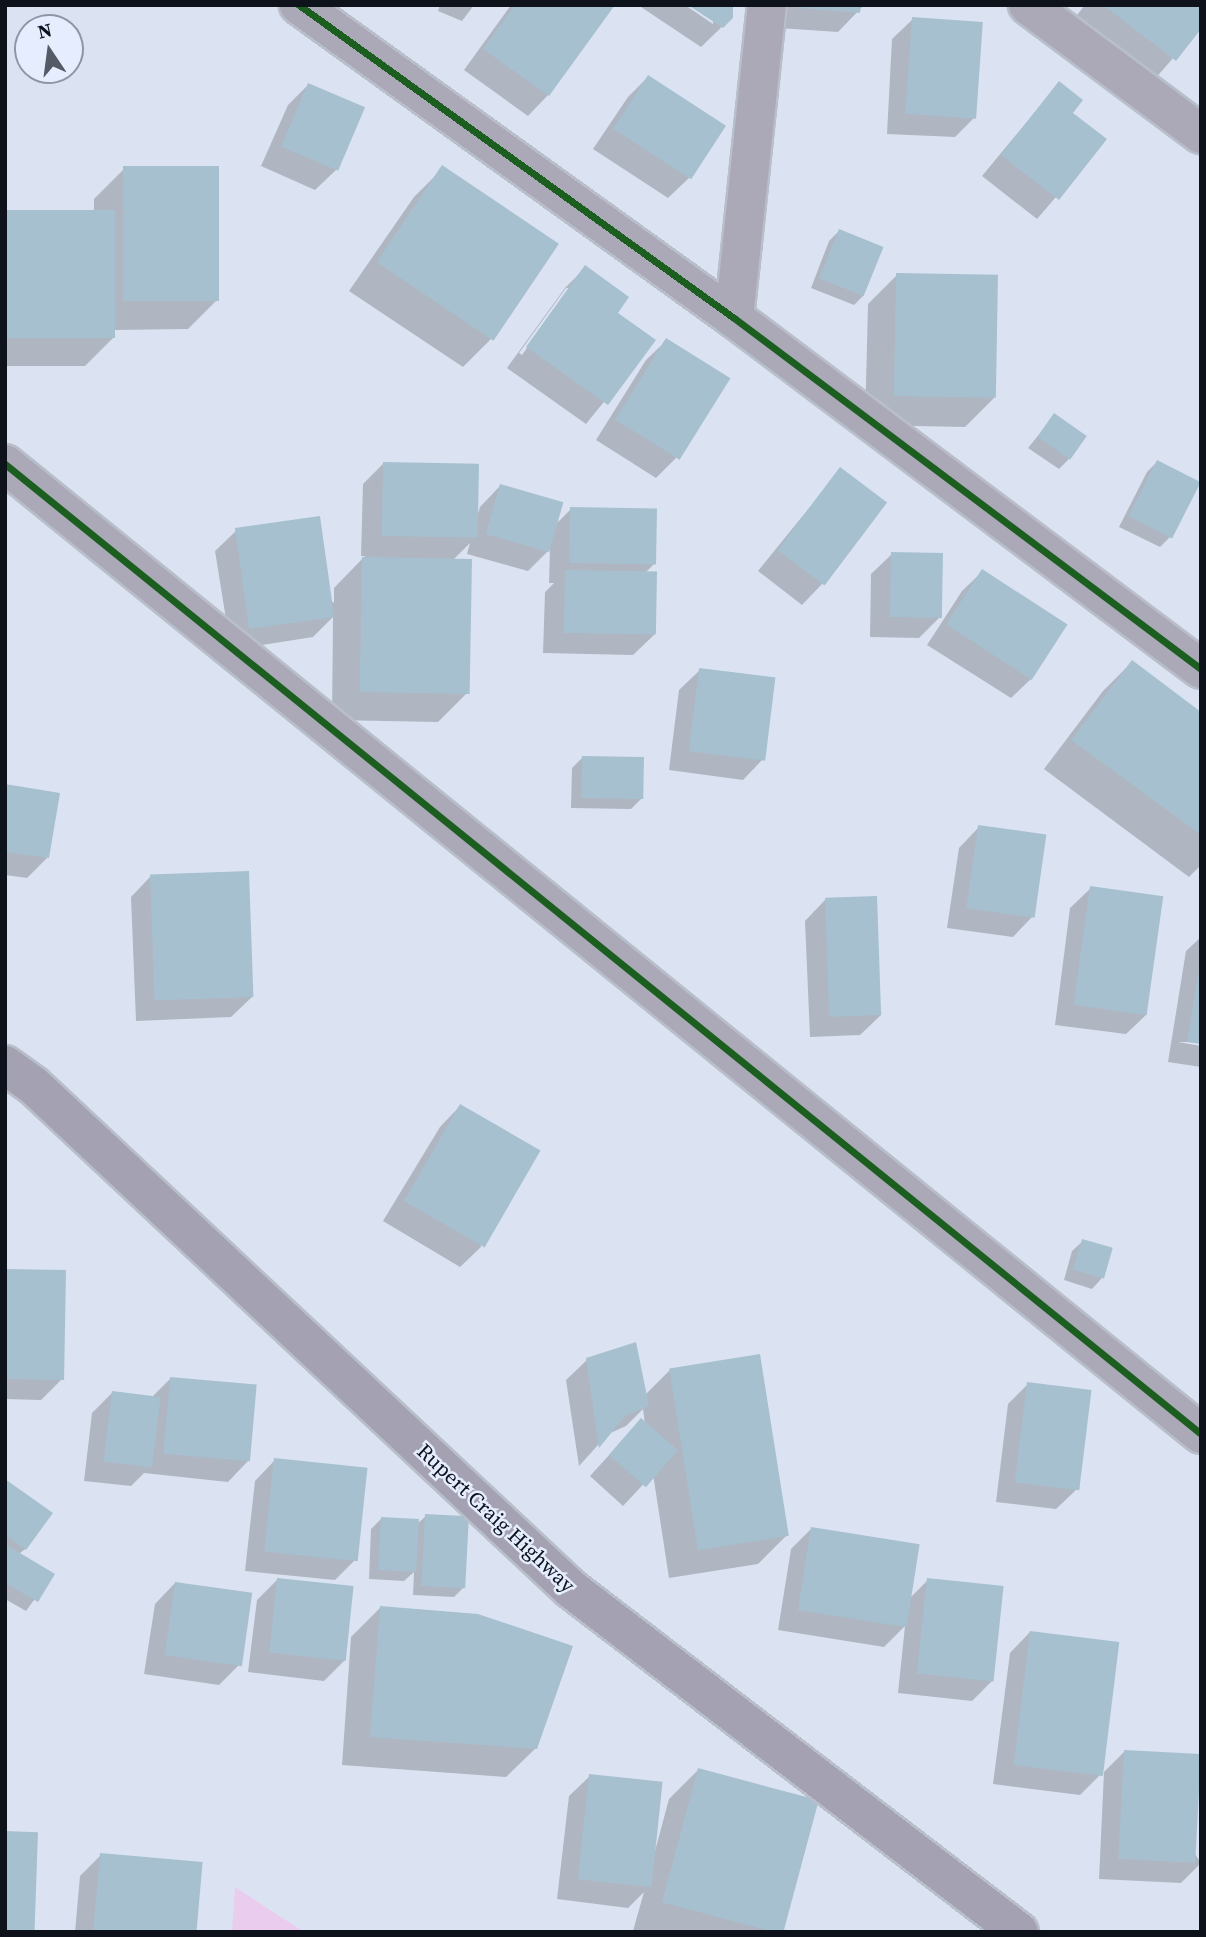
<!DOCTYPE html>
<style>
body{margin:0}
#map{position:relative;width:1206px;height:1937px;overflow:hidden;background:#dbe3f2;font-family:"Source Serif 4",serif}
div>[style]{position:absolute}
.green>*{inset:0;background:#e9ccee}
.shadow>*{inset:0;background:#0003}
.building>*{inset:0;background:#a6c0d0;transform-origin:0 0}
.roads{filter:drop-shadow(2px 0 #b8beca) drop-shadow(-2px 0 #b8beca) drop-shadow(0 2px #b8beca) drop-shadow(0 -2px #b8beca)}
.street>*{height:38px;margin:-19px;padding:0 19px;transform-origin:19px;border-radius:19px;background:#aba9b7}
.primary>*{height:38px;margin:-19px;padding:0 19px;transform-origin:19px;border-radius:19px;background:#a4a2b2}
.cycleway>*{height:7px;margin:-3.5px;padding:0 3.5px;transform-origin:3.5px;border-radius:3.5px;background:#1b5e20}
span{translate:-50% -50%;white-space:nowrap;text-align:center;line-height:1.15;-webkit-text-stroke:5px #e5edfe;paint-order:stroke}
.street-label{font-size:21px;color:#0d121b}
.frame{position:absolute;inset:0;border:7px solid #0d121b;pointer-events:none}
.north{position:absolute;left:14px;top:14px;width:70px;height:70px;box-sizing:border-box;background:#e5edfe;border:2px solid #8f95a3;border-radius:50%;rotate:347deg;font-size:19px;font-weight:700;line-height:28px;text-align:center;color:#0d121b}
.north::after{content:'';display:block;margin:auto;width:24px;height:32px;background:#555b66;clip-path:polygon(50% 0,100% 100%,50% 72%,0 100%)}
</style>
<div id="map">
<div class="green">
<div style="clip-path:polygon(235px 1887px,304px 1932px,232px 1932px)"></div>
</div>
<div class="shadow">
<div style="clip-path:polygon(440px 5px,474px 5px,462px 21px,438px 11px)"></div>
<div style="clip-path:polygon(511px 5px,613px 5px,548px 95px,528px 116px,464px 70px)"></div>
<div style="clip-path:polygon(638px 5px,685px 5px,713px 24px,713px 20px,732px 17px,701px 47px)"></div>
<div style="clip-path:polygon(780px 5px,864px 5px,838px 32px,778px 28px)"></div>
<div style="clip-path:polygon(1085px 5px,1201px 5px,1201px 26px,1154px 80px,1074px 19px)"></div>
<div style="clip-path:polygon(913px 19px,975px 117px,955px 137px,887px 134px,892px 39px)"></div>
<div style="clip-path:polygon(648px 77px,689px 178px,668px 198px,593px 149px,628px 97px)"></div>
<div style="clip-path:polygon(1059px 83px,1070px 113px,1105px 140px,1037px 219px,982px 176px)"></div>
<div style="clip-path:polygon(308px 85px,336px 170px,315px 190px,261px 166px,288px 105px)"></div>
<div style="clip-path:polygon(443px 168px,492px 338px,463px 367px,349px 291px,414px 197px)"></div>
<div style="clip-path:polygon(123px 170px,217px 300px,188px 329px,114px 330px,114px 337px,85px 366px,5px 366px,5px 212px,94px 212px,94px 199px)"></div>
<div style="clip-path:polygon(839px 231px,864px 295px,854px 305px,811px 288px,829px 241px)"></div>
<div style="clip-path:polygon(evenodd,585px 268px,616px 313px,654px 340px,586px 424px,507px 368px,565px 288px,585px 268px,566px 288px,570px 288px,522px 355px,519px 353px,566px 288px)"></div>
<div style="clip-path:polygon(897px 275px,994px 398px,965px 427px,865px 425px,868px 304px)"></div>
<div style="clip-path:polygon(667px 340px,677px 457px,656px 478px,596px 440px,646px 360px)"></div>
<div style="clip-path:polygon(1054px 416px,1069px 459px,1059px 469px,1028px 448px)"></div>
<div style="clip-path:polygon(1157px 462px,1170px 537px,1160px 547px,1119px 527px,1147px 472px)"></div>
<div style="clip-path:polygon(383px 464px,477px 517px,480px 507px,500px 486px,557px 523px,571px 509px,654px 564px,645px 573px,654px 635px,633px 655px,543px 653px,545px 592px,554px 583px,549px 583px,550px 549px,528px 571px,467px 554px,470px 543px,453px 560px,467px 693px,438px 722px,332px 720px,333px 617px,313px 637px,231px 650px,215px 551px,236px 531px,334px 603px,334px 588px,365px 556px,361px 556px,363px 484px)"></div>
<div style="clip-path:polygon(840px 470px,822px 584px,802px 605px,758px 571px)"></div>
<div style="clip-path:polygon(892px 554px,940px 617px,919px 638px,870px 637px,871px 574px)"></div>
<div style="clip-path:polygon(983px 571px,1032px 678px,1011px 698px,927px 645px,962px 591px)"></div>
<div style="clip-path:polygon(1132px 662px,1201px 714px,1201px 865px,1189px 877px,1044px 769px,1103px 691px)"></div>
<div style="clip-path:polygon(700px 670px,763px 759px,743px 780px,669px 770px,679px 690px)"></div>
<div style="clip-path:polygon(582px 758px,641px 799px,631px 809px,571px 808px,572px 768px)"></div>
<div style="clip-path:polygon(5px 786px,47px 858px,27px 878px,5px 875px)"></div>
<div style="clip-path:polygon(979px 827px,1033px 916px,1013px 937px,947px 928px,959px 848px)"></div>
<div style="clip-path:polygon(151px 876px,252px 997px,231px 1017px,136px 1021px,131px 897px)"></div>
<div style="clip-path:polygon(1091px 888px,1147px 1014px,1126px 1034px,1055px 1025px,1070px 908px)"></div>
<div style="clip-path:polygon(825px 900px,881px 1015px,860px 1035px,810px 1037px,805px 921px)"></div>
<div style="clip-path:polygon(1201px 937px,1201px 1042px,1178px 1042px,1201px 1046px,1201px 1067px,1168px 1062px,1186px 951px)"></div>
<div style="clip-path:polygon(460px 1106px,481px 1247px,460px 1267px,383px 1221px,440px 1127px)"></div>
<div style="clip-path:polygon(1083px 1241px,1102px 1278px,1092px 1289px,1064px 1280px,1072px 1251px)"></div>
<div style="clip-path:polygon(5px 1271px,61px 1380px,41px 1400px,5px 1399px)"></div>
<div style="clip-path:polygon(587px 1360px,645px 1395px,670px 1370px,787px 1535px,758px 1564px,669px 1578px,653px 1474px,623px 1506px,590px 1476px,641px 1420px,645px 1424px,643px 1409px,626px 1426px,608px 1434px,579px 1466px,566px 1380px)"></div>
<div style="clip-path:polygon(170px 1379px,248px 1461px,228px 1482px,144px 1473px,131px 1486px,84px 1481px,92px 1413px,112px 1393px,151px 1398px)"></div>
<div style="clip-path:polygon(1028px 1384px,1077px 1489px,1056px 1509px,996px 1502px,1008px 1404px)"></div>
<div style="clip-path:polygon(275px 1460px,356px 1559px,335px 1580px,245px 1571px,255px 1481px)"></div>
<div style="clip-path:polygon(5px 1481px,25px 1549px,19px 1554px,53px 1574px,26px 1611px,5px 1599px)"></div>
<div style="clip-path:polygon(426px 1516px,464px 1587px,454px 1597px,413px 1595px,414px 1572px,404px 1581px,369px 1579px,371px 1529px,381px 1519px,417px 1524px)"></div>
<div style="clip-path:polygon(811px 1529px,909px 1599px,928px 1580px,993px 1680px,972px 1701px,898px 1693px,905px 1626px,884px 1647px,778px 1630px,791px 1549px)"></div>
<div style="clip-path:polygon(277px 1580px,345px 1660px,324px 1681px,248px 1672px,257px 1600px)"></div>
<div style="clip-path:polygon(175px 1583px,239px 1665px,219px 1685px,144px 1674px,155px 1604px)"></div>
<div style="clip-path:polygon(380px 1608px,536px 1748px,506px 1777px,342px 1765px,351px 1637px)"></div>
<div style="clip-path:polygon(1030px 1632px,1100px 1775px,1080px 1795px,993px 1784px,1010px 1653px)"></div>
<div style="clip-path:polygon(1125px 1751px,1201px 1863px,1181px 1883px,1099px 1879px,1104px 1772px)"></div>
<div style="clip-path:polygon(698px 1770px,817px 1801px,781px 1932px,637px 1932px,633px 1931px,644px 1892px,628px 1908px,557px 1899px,569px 1796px,590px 1776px,655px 1851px,669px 1799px)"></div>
<div style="clip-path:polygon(101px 1855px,195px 1932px,75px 1932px,80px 1876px)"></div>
</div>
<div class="building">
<div style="clip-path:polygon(515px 5px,615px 5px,549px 96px,483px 49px)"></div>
<div style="clip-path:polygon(688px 5px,733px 5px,733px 18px,723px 28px)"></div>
<div style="clip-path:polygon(798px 5px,861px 5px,860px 13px,798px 8px)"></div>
<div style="clip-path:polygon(1103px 5px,1201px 5px,1201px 29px,1176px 61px)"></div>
<div style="left:912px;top:17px;width:71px;height:97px;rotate:4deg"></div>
<div style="left:648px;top:75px;width:93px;height:64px;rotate:33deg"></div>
<div style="clip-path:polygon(1059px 81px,1083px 100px,1073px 113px,1107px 139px,1059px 200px,1001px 155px)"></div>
<div style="left:308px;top:83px;width:62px;height:69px;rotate:23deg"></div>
<div style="left:442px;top:165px;width:141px;height:117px;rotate:34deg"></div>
<div style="left:219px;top:166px;width:135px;height:96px;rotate:90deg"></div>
<div style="left:5px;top:210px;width:110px;height:128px"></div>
<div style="left:839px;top:229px;width:48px;height:53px;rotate:22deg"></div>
<div style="clip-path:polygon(585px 265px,629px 297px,618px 313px,656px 340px,608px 405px,526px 347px)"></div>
<div style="left:896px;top:273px;width:102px;height:123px;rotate:1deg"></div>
<div style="left:666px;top:338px;width:76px;height:96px;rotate:32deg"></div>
<div style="left:1054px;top:413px;width:40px;height:29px;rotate:35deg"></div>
<div style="left:1157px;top:460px;width:49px;height:63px;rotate:27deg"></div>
<div style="left:383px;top:462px;width:96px;height:74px;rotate:1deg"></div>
<div style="left:840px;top:467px;width:59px;height:104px;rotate:37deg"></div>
<div style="left:500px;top:484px;width:66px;height:52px;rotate:16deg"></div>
<div style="left:570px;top:507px;width:87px;height:56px;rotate:1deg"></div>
<div style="left:320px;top:516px;width:102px;height:86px;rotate:82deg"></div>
<div style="left:891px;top:552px;width:52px;height:65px;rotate:1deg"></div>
<div style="left:362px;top:557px;width:110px;height:135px;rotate:1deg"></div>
<div style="left:982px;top:569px;width:102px;height:66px;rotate:33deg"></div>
<div style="left:565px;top:570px;width:92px;height:63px;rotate:1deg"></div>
<div style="clip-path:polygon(1132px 660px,1201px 712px,1201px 835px,1071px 740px)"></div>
<div style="left:699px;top:668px;width:77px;height:84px;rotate:7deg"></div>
<div style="left:582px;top:756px;width:62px;height:42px;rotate:1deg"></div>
<div style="clip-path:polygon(5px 784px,60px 793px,49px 858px,5px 852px)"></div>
<div style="left:978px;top:825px;width:69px;height:84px;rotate:8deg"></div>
<div style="left:249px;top:871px;width:126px;height:99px;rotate:88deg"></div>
<div style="left:1090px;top:886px;width:74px;height:120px;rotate:8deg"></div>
<div style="left:877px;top:896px;width:119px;height:52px;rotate:88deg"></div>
<div style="clip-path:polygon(1199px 970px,1201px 970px,1201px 1044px,1187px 1042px)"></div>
<div style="left:460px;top:1104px;width:93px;height:112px;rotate:30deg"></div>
<div style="left:1082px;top:1239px;width:32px;height:32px;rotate:16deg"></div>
<div style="left:5px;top:1269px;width:61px;height:110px;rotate:1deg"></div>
<div style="clip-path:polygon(636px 1342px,649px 1406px,625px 1416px,599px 1448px,586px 1358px)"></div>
<div style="left:760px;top:1354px;width:184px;height:92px;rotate:81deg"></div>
<div style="left:170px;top:1377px;width:87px;height:77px;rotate:5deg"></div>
<div style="left:1027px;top:1382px;width:65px;height:101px;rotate:7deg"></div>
<div style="left:112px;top:1391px;width:49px;height:71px;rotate:7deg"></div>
<div style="left:641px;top:1418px;width:49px;height:49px;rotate:41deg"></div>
<div style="left:274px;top:1458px;width:94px;height:94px;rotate:6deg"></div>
<div style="clip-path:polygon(5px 1479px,53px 1513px,26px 1550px,5px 1535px)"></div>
<div style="left:425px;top:1514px;width:44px;height:72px;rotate:3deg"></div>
<div style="left:381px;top:1517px;width:38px;height:53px;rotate:3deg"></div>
<div style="left:811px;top:1527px;width:110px;height:84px;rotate:9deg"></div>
<div style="clip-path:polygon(5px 1544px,55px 1574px,38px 1602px,5px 1583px)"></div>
<div style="left:277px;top:1578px;width:77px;height:75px;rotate:6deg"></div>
<div style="left:927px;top:1578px;width:77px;height:96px;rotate:6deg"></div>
<div style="left:175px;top:1582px;width:78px;height:74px;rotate:8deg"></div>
<div style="clip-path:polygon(380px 1606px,478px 1614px,573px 1646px,537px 1749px,370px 1737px)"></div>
<div style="left:1030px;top:1631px;width:90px;height:135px;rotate:7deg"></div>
<div style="left:1124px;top:1750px;width:77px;height:109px;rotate:3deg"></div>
<div style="left:698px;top:1768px;width:125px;height:139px;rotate:15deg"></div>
<div style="left:589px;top:1774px;width:74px;height:106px;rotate:6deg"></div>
<div style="left:5px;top:1831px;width:33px;height:101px;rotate:2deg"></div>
<div style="left:100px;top:1853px;width:103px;height:79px;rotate:5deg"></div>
</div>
<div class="roads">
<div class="street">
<div style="left:299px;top:5px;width:536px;rotate:35.74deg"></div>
<div style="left:734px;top:318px;width:584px;rotate:36.93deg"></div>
<div style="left:1028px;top:5px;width:216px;rotate:36.7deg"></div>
<div style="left:734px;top:318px;width:315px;rotate:-84deg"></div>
<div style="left:5px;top:464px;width:1540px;rotate:39.04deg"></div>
</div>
<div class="primary">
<div style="left:5px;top:1065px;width:34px;rotate:36deg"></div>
<div style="left:33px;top:1085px;width:737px;rotate:43.13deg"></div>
<div style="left:571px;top:1589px;width:564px;rotate:37.44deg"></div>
</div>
</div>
<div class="cycleway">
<div style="left:299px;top:5px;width:536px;rotate:35.74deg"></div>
<div style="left:734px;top:318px;width:584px;rotate:36.93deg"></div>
<div style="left:5px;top:464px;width:1540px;rotate:39.04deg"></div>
</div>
<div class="street-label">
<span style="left:496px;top:1518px;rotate:43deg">Rupert Craig Highway</span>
</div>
<div class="frame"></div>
<div class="north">N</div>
</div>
